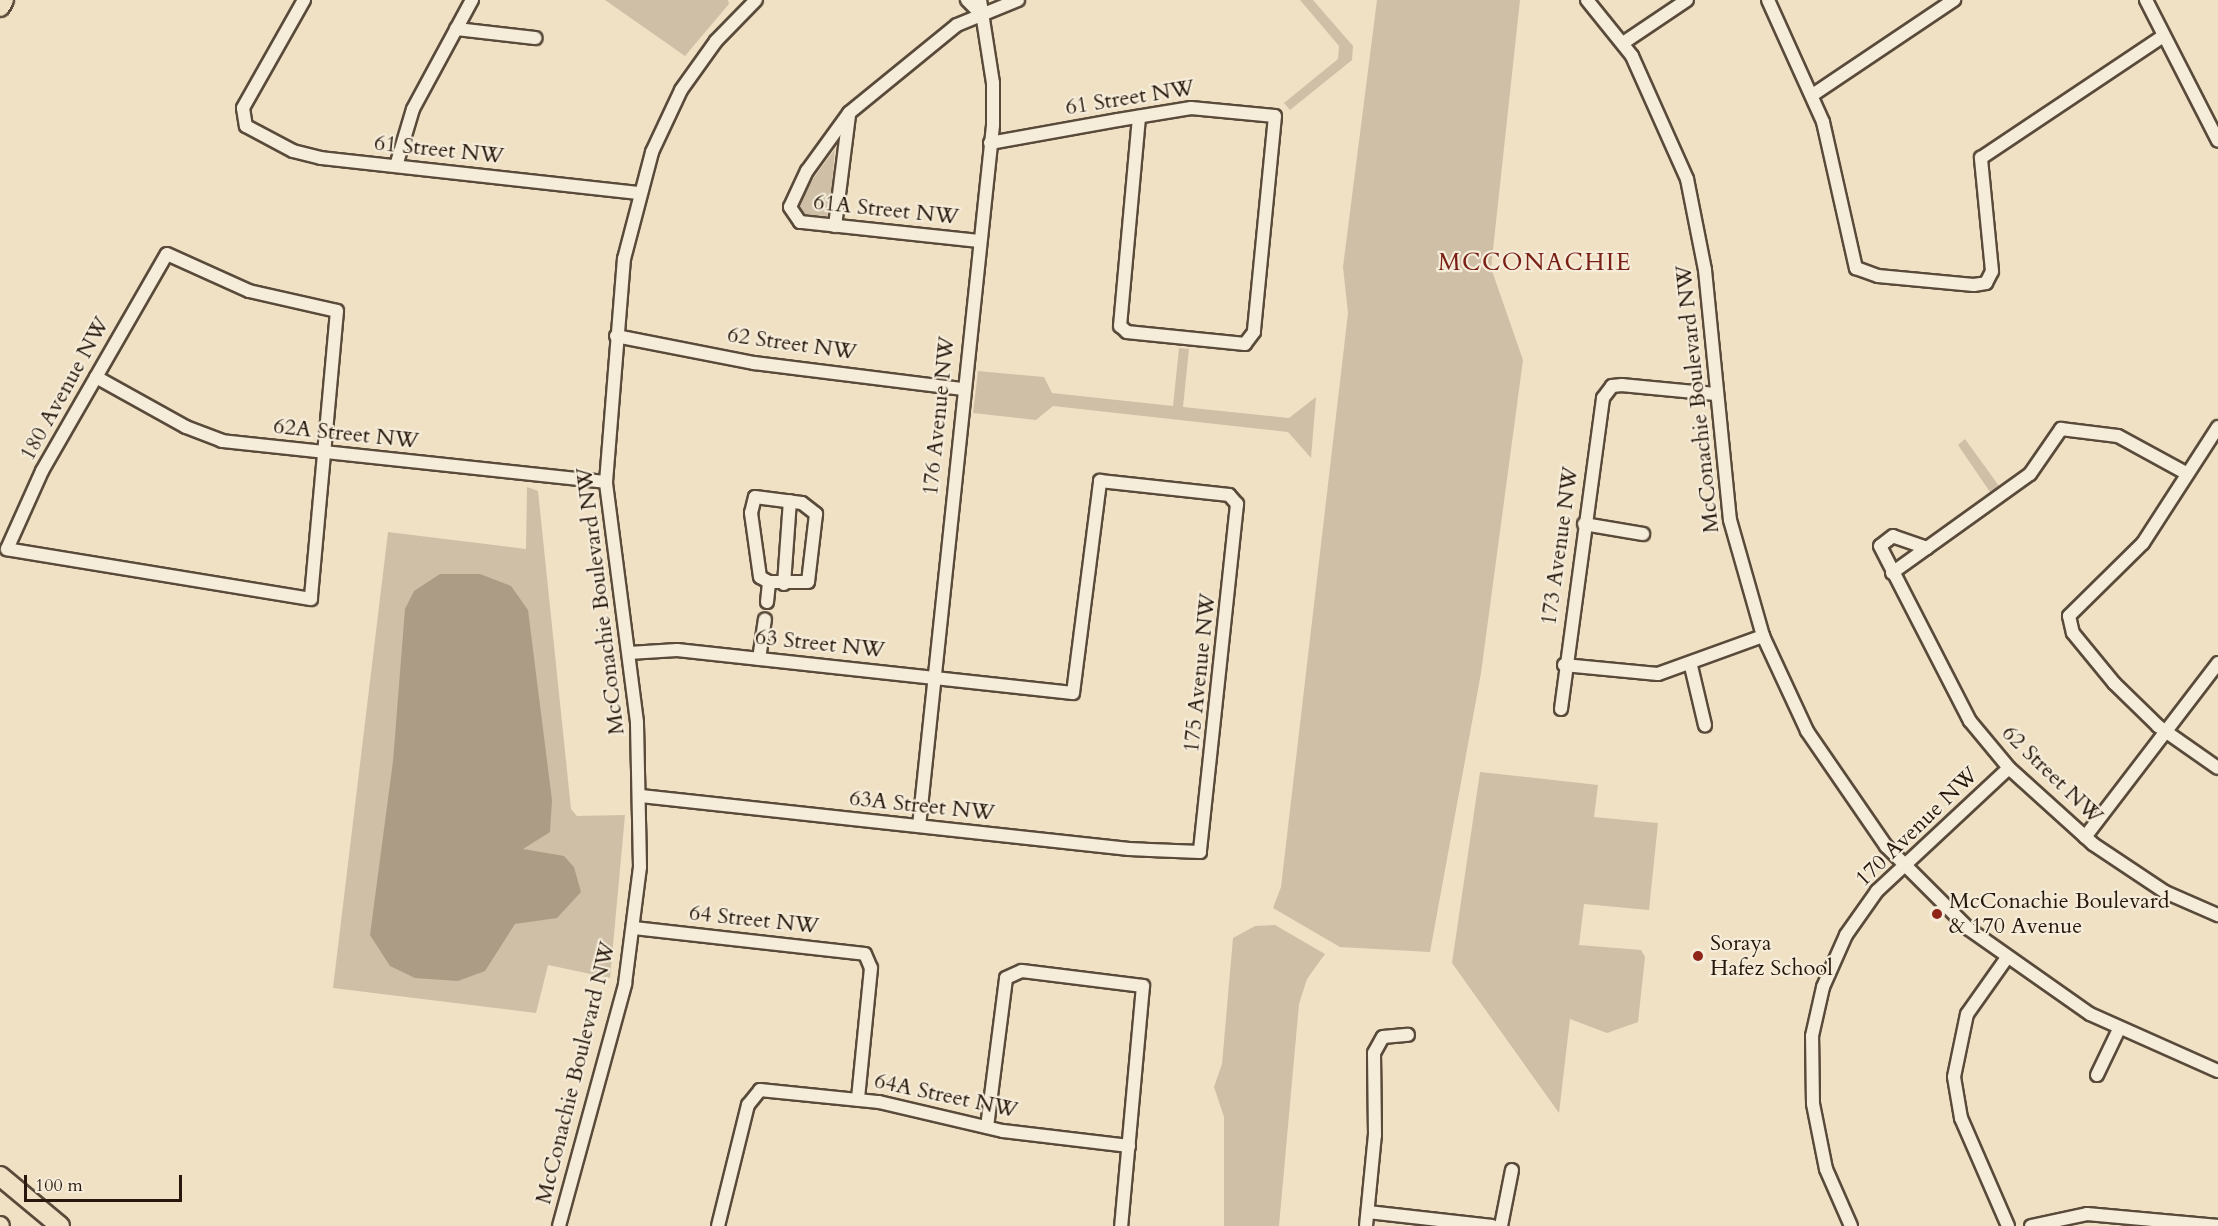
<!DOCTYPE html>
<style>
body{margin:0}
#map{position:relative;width:2218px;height:1226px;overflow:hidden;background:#f0e1c5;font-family:Cardo,serif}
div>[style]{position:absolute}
.green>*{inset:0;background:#cebfa6}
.water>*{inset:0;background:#ac9c86}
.roads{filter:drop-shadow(2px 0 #594a3a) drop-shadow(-2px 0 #594a3a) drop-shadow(0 2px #594a3a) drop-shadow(0 -2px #594a3a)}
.minor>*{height:12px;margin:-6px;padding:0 6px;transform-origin:6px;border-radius:6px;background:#f5ecd9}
.major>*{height:16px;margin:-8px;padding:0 8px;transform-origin:8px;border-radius:8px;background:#f0e1c5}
.highway>*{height:18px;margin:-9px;padding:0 9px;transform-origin:9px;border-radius:9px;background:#f0e1c5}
.dots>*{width:16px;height:16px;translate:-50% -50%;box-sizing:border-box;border:3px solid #f5ecd9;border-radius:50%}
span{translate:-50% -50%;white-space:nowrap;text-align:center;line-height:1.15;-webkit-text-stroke:4.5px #f5ecd9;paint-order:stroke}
.street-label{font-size:22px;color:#27170c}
.poi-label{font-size:22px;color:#27170c}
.left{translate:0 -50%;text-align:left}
.neighbourhood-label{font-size:24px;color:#7a1f14;letter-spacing:1.5px}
.scale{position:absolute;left:24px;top:1175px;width:158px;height:27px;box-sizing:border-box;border:3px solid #27170c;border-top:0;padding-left:8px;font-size:18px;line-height:21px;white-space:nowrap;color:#27170c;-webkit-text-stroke:4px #f5ecd9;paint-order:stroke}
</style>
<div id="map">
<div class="green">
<div style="clip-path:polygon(605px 0,728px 0,729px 4px,685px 56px)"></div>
<div style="clip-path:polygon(1300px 0,1313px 0,1353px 46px,1352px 60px,1290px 110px,1284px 103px,1338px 59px,1339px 46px)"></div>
<div style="clip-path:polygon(1377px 0,1520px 0,1491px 268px,1523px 360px,1481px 673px,1430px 952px,1340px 947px,1273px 908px,1281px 887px,1348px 313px,1343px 267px)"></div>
<div style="clip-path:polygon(835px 149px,829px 216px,804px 215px,799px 206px,806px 188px)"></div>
<div style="clip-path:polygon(1179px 348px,1189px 349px,1183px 407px,1289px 418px,1316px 397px,1311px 458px,1288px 432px,1053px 406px,1036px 420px,973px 413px,978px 371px,1044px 377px,1052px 393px,1173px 406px)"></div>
<div style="clip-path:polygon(1965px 439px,1999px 486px,1990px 492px,1958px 445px)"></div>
<div style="clip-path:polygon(527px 487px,538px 491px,571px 809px,577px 816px,625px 815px,610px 978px,548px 965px,536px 1013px,333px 988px,388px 532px,526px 549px)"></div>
<div style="clip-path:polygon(1480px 772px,1598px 785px,1594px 817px,1658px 823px,1649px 910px,1584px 904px,1579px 945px,1641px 950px,1645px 957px,1638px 1022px,1607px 1033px,1570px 1019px,1559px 1113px,1452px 963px)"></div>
<div style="clip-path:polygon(1275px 925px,1325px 954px,1307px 979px,1299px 1004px,1279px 1226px,1224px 1226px,1224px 1117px,1214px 1087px,1222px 1064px,1233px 938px,1255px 926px)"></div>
</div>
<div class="water">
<div style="clip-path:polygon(440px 574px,480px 574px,511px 586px,528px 610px,552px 800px,550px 832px,523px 849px,564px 856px,574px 867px,581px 892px,557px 918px,515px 924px,485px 971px,458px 981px,415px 978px,390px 966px,370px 935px,393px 761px,405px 609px,414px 591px)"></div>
</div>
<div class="roads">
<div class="minor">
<div style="left:304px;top:0;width:124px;rotate:119.5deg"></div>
<div style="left:243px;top:108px;width:18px;rotate:81deg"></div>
<div style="left:246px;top:126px;width:53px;rotate:28deg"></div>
<div style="left:293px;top:151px;width:29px;rotate:14deg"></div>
<div style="left:321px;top:158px;width:320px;rotate:6.3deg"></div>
<div style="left:967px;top:0;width:17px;rotate:45deg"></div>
<div style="left:1587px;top:0;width:72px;rotate:51.2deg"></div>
<div style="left:1632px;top:56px;width:135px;rotate:65.9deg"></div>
<div style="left:1687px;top:179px;width:93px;rotate:78.8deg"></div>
<div style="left:1705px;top:270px;width:251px;rotate:84.3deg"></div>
<div style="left:1730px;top:520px;width:121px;rotate:74.1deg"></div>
<div style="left:1763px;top:636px;width:105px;rotate:65.1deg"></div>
<div style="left:1807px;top:731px;width:140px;rotate:55.5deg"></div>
<div style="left:1886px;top:846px;width:117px;rotate:45deg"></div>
<div style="left:1969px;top:929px;width:148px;rotate:35.1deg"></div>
<div style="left:2090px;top:1014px;width:140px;rotate:24deg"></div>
<div style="left:1768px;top:0;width:134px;rotate:65.7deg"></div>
<div style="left:1823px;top:122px;width:150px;rotate:77.3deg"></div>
<div style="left:1856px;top:268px;width:23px;rotate:20deg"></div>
<div style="left:1878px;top:276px;width:96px;rotate:5.4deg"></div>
<div style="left:1974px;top:285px;width:12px;rotate:-9deg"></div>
<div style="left:1986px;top:283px;width:13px;rotate:-63deg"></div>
<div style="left:1992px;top:271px;width:114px;rotate:-95.6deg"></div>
<div style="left:1981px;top:158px;width:219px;rotate:-33.8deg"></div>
<div style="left:2146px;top:0;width:158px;rotate:62.9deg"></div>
<div style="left:456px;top:29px;width:80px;rotate:6.5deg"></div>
<div style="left:1623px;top:43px;width:77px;rotate:-33.9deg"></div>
<div style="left:1814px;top:94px;width:169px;rotate:-33.9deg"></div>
<div style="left:990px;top:143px;width:130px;rotate:-10.2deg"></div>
<div style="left:1118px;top:120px;width:74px;rotate:-9.3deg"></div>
<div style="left:1191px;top:108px;width:84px;rotate:5.4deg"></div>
<div style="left:1275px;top:116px;width:217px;rotate:95.6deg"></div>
<div style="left:1254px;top:332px;width:15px;rotate:127deg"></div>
<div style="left:1245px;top:344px;width:119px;rotate:-174.2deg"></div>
<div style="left:1127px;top:332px;width:9px;rotate:-139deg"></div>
<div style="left:1120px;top:326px;width:210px;rotate:-84.8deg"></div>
<div style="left:396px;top:166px;width:59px;rotate:-73.4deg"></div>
<div style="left:413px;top:109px;width:124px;rotate:-61.6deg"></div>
<div style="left:835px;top:226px;width:112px;rotate:-82.8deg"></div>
<div style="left:979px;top:241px;width:180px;rotate:-173.9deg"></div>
<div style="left:800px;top:222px;width:18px;rotate:-124deg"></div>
<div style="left:790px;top:207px;width:40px;rotate:-65deg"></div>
<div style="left:807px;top:171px;width:72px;rotate:-54.1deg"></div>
<div style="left:849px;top:113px;width:139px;rotate:-39.2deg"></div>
<div style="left:957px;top:25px;width:66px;rotate:-22.3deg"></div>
<div style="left:167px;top:254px;width:90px;rotate:24.3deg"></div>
<div style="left:249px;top:291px;width:90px;rotate:12.8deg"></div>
<div style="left:337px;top:311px;width:289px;rotate:95.2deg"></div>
<div style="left:311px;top:599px;width:308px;rotate:-170.7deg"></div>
<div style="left:7px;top:549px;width:85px;rotate:-65.8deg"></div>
<div style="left:42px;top:471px;width:250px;rotate:-60.1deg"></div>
<div style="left:616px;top:336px;width:141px;rotate:11.1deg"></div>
<div style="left:754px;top:363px;width:211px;rotate:7.1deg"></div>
<div style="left:96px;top:377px;width:103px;rotate:29.1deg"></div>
<div style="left:186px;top:427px;width:39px;rotate:21deg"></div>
<div style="left:222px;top:441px;width:386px;rotate:6.1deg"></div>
<div style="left:2218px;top:427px;width:138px;rotate:122.9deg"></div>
<div style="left:2143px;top:543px;width:104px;rotate:135.4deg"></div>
<div style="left:2069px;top:616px;width:17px;rotate:77deg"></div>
<div style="left:2073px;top:633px;width:65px;rotate:50.6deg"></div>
<div style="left:2114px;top:683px;width:62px;rotate:44.3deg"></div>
<div style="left:2158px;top:726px;width:73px;rotate:35deg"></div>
<div style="left:755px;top:497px;width:47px;rotate:7.3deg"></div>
<div style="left:802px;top:503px;width:18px;rotate:38deg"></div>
<div style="left:816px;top:514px;width:68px;rotate:96.7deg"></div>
<div style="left:808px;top:582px;width:39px;rotate:180deg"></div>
<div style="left:769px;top:582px;width:10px;rotate:-151deg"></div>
<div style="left:760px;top:577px;width:65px;rotate:-98deg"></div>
<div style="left:751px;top:513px;width:16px;rotate:-76deg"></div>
<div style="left:1584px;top:524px;width:60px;rotate:9.6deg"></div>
<div style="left:1927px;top:548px;width:36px;rotate:-161deg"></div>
<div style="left:1893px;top:536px;width:16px;rotate:142deg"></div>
<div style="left:1880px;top:546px;width:197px;rotate:62.8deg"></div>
<div style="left:1970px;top:721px;width:61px;rotate:50.3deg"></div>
<div style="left:2009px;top:768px;width:113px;rotate:42.1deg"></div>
<div style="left:2093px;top:844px;width:87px;rotate:33.7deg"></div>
<div style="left:2165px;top:892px;width:58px;rotate:23.5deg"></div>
<div style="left:1892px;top:573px;width:170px;rotate:-35.7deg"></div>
<div style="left:2030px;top:474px;width:55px;rotate:-55.4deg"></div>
<div style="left:2061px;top:429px;width:57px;rotate:7deg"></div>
<div style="left:2118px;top:436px;width:77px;rotate:28.6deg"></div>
<div style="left:784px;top:584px;width:83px;rotate:-85.9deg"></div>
<div style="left:767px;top:602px;width:20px;rotate:-84deg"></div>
<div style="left:629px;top:653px;width:48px;rotate:-3.6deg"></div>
<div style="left:677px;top:650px;width:398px;rotate:6.2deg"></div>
<div style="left:1073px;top:693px;width:214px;rotate:-82.7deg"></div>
<div style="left:1100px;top:481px;width:130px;rotate:6.2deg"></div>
<div style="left:1229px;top:495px;width:12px;rotate:48deg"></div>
<div style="left:1237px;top:504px;width:350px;rotate:96.1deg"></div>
<div style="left:1200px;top:852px;width:71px;rotate:-177.6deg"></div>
<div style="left:1129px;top:849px;width:491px;rotate:-173.8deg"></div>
<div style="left:759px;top:659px;width:40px;rotate:-81.5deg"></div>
<div style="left:1564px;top:665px;width:94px;rotate:5.5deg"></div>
<div style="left:1658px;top:674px;width:112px;rotate:-19.9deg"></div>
<div style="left:1691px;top:666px;width:61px;rotate:76.7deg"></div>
<div style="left:1561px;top:709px;width:314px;rotate:-82.3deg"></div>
<div style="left:1603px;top:398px;width:15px;rotate:-53deg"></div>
<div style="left:1612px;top:386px;width:10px;rotate:-6deg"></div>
<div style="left:1622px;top:385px;width:93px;rotate:5.5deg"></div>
<div style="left:919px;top:826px;width:705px;rotate:-83.97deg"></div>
<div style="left:993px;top:125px;width:42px;rotate:-90deg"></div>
<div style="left:993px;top:83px;width:84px;rotate:-98.9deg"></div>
<div style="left:2085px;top:837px;width:219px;rotate:-52.6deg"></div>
<div style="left:634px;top:928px;width:232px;rotate:6.4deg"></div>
<div style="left:865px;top:954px;width:15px;rotate:67deg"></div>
<div style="left:871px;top:968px;width:132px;rotate:95.7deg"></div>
<div style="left:2006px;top:959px;width:67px;rotate:125.3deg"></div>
<div style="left:1967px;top:1014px;width:64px;rotate:101.7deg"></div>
<div style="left:1954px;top:1077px;width:42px;rotate:80.3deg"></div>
<div style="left:1961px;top:1118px;width:118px;rotate:66.5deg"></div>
<div style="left:2097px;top:1075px;width:51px;rotate:-64.4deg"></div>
<div style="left:987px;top:1127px;width:150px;rotate:-82.7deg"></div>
<div style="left:1006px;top:978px;width:17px;rotate:-24deg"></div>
<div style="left:1022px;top:971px;width:122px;rotate:7.1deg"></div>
<div style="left:1143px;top:986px;width:241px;rotate:95.2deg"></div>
<div style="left:1368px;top:1212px;width:125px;rotate:6.4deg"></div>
<div style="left:559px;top:1226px;width:251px;rotate:-74.7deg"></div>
<div style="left:625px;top:984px;width:118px;rotate:-82.7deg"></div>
<div style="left:640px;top:867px;width:145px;rotate:-91.2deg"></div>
<div style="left:637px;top:722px;width:242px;rotate:-97.4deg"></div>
<div style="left:606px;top:482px;width:224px;rotate:-85.4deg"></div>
<div style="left:624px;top:259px;width:111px;rotate:-75.3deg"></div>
<div style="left:652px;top:152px;width:68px;rotate:-64.9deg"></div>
<div style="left:681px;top:90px;width:60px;rotate:-54.5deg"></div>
<div style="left:716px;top:41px;width:57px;rotate:-45.7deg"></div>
<div style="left:718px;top:1226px;width:125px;rotate:-76.1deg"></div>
<div style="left:748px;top:1105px;width:19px;rotate:-51deg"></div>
<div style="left:760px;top:1090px;width:120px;rotate:5.8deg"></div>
<div style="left:879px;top:1102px;width:127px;rotate:13.2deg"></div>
<div style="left:1003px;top:1131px;width:127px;rotate:6.8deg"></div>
<div style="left:1366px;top:1226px;width:91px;rotate:-84.4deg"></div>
<div style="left:1375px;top:1135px;width:82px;rotate:-90.7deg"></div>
<div style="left:1374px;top:1053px;width:18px;rotate:-61deg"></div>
<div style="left:1383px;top:1037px;width:25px;rotate:-5deg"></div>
<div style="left:1501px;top:1226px;width:57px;rotate:-78.9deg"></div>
<div style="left:1851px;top:1226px;width:62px;rotate:-113.7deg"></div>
<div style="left:1826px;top:1169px;width:66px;rotate:-101.3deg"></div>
<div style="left:1813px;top:1104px;width:68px;rotate:-90.8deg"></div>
<div style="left:1812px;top:1036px;width:50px;rotate:-77.3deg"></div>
<div style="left:1823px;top:987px;width:57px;rotate:-66.1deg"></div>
<div style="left:1846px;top:935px;width:54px;rotate:-54.8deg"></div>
<div style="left:1877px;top:891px;width:180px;rotate:-43deg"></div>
<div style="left:2031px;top:1226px;width:57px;rotate:-12.1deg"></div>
<div style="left:2087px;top:1214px;width:132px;rotate:5.2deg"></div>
</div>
<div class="major">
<div style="left:0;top:1225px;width:1px;rotate:45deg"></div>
</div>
<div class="highway">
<div style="left:0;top:7px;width:8px;rotate:-60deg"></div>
<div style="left:0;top:1176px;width:78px;rotate:39.8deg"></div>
</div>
</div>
<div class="dots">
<div style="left:1937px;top:914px;background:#8f2418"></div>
<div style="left:1698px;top:956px;background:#8f2418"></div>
</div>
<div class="street-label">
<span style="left:1130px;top:98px;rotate:-9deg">61 Street NW</span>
<span style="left:439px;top:150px;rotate:6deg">61 Street NW</span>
<span style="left:886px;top:210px;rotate:6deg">61A Street NW</span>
<span style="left:792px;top:344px;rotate:8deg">62 Street NW</span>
<span style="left:65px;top:389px;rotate:-61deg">180 Avenue NW</span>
<span style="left:1698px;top:399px;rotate:-96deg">McConachie Boulevard NW</span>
<span style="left:939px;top:416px;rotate:-84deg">176 Avenue NW</span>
<span style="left:346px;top:434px;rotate:6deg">62A Street NW</span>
<span style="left:1560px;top:546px;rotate:-82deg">173 Avenue NW</span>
<span style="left:601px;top:601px;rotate:-97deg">McConachie Boulevard NW</span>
<span style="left:820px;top:644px;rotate:6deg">63 Street NW</span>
<span style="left:1200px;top:673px;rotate:-84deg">175 Avenue NW</span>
<span style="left:2052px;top:775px;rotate:44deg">62 Street NW</span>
<span style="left:922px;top:806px;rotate:6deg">63A Street NW</span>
<span style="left:1917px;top:827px;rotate:-44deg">170 Avenue NW</span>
<span style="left:754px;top:920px;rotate:6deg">64 Street NW</span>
<span style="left:576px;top:1073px;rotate:-76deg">McConachie Boulevard NW</span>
<span style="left:946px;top:1096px;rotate:12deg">64A Street NW</span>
</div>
<div class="poi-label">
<span class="left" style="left:1949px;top:914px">McConachie Boulevard<br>&amp; 170 Avenue</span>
<span class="left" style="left:1710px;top:956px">Soraya<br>Hafez School</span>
</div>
<div class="neighbourhood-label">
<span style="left:1535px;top:263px">MCCONACHIE</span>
</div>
<div class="scale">100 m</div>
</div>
